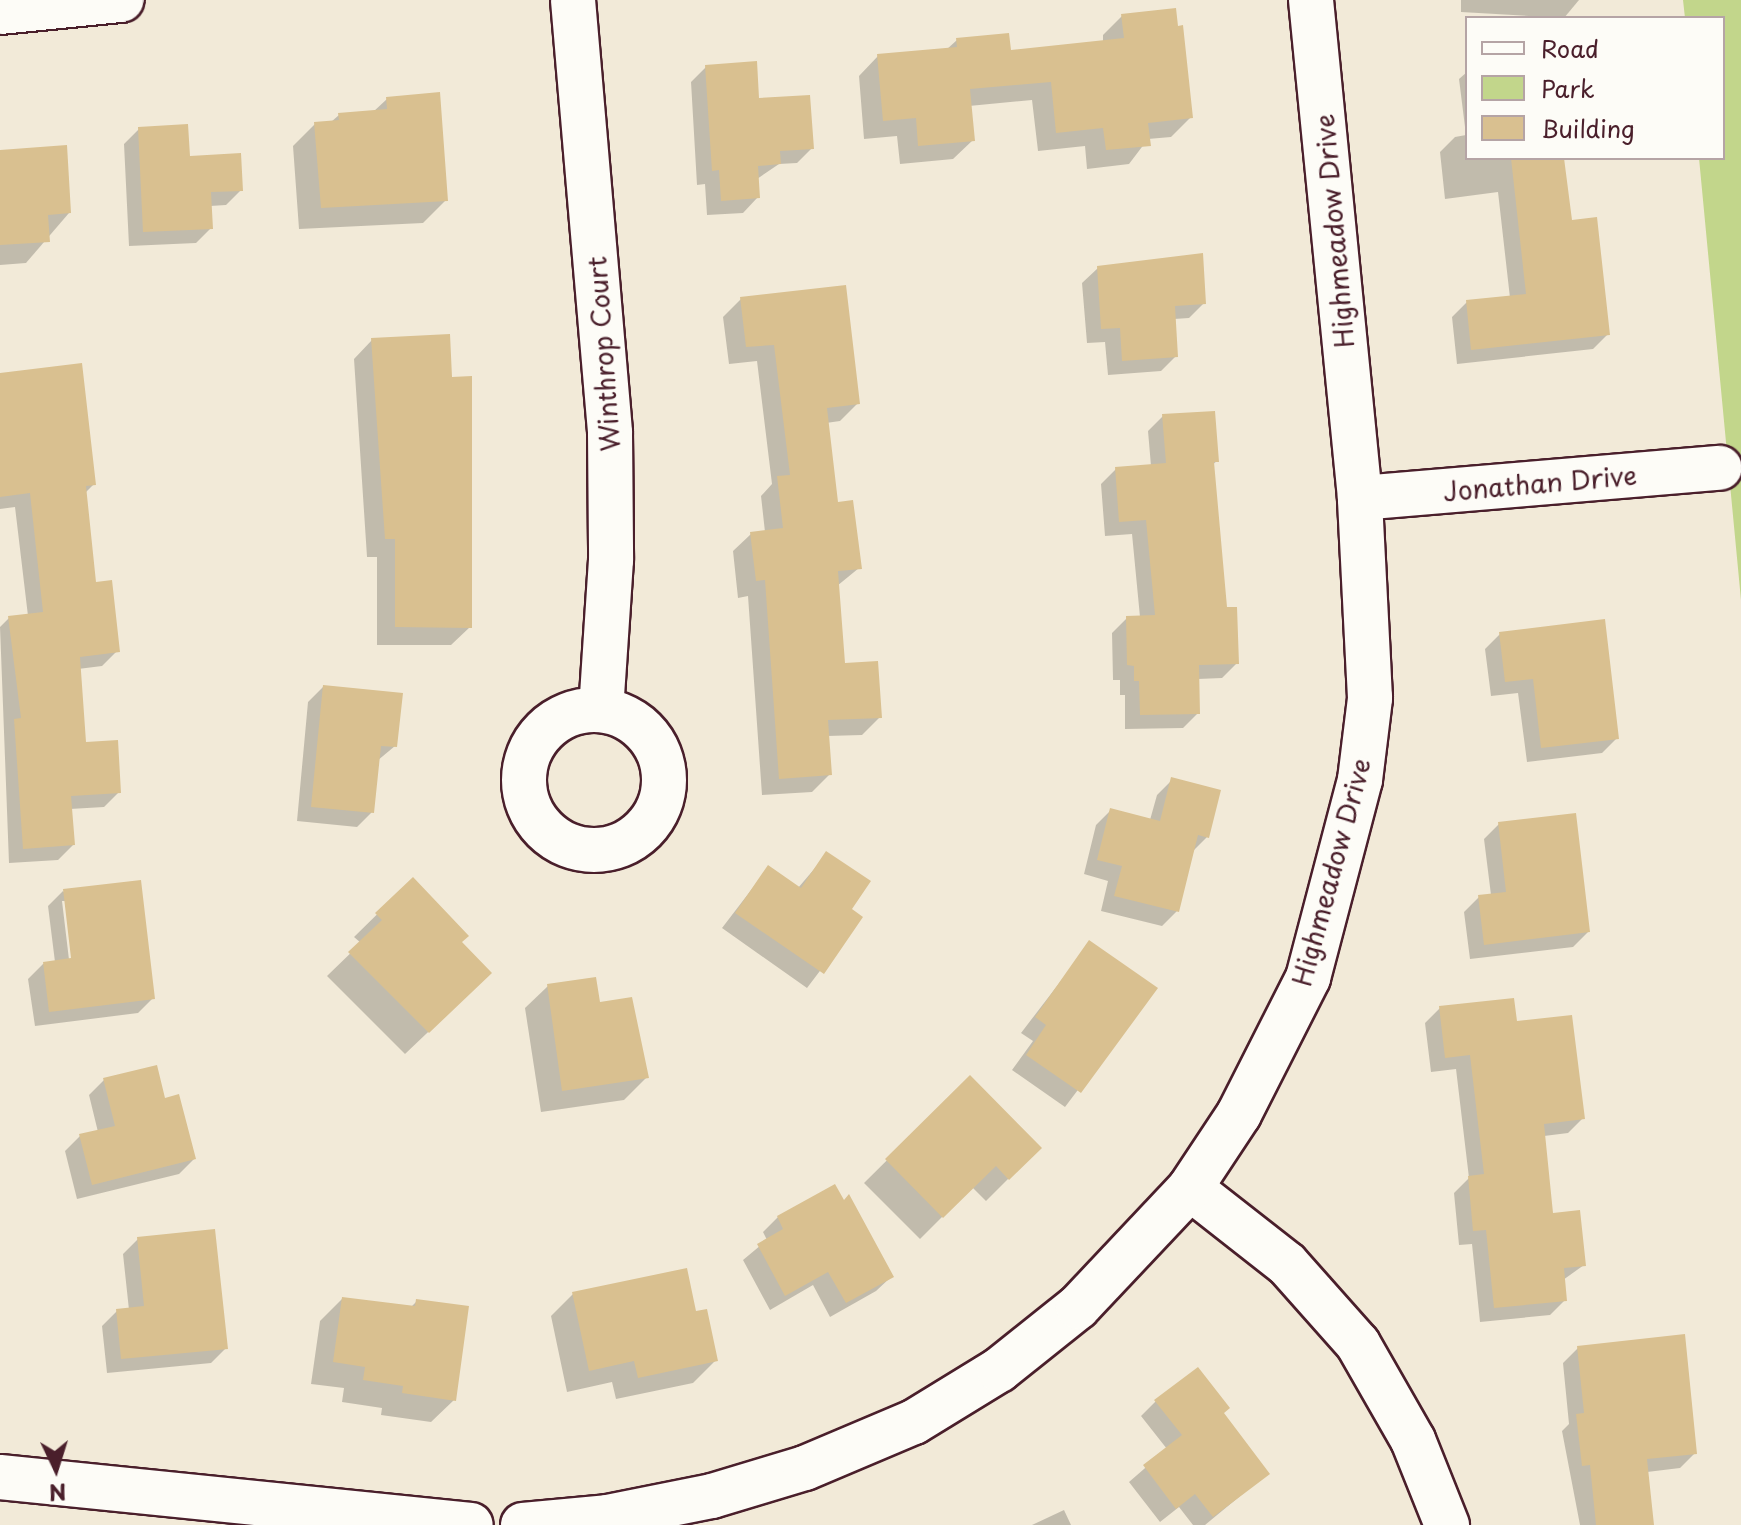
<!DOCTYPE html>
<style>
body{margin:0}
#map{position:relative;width:1741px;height:1525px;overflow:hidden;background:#f2ead8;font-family:"Playpen Sans",sans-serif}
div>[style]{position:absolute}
.green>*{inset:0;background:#c2d68b}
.shadow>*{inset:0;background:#0003}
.building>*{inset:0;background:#d9c090}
.roads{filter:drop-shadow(2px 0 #4a1f2b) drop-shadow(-2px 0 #4a1f2b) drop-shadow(0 2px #4a1f2b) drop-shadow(0 -2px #4a1f2b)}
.street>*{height:44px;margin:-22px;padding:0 22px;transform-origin:22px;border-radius:22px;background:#fdfcf7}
.street>.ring{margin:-22px;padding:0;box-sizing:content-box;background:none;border:44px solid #fdfcf7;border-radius:50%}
span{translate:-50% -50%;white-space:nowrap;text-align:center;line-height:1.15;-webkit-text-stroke:6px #fdfcf7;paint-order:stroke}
.street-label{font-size:26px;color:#4a1f2b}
.legend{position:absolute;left:1465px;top:16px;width:260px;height:144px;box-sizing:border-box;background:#fdfcf7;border:2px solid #b5a4a5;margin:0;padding:10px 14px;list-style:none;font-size:24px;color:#4a1f2b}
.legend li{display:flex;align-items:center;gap:16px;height:40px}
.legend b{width:40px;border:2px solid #b5a4a5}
.north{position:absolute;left:16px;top:1429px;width:80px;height:80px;-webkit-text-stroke:6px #fdfcf7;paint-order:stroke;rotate:176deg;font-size:22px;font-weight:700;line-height:32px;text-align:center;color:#4a1f2b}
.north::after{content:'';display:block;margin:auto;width:28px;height:36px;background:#4a1f2b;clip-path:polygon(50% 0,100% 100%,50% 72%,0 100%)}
</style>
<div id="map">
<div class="green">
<div style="clip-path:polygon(1683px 0,1741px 0,1741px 600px,1699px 158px,1723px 158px,1723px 18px,1685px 18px)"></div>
</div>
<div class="shadow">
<div style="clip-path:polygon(1461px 0,1579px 0,1564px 18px,1461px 12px)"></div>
<div style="clip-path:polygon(1122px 16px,1190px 118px,1171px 137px,1148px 139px,1129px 164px,1087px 169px,1085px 146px,1038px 151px,1032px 100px,969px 106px,973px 140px,953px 159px,900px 164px,897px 136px,864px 139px,859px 76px,878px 56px,946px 50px,957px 40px,1009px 53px,1103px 42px,1103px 35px)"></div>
<div style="clip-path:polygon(706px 67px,812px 148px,797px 163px,779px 164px,757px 179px,758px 197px,743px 213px,707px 215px,705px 184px,697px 185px,691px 82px)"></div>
<div style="clip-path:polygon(1467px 72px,1467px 158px,1562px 158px,1570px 222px,1608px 334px,1593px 349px,1457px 364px,1452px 317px,1467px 302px,1510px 298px,1498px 192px,1445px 199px,1440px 152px,1455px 137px,1466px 135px,1459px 79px)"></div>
<div style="clip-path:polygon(387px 99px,446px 200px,423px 223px,299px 229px,293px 146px,315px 124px,331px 122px,339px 115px,373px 112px)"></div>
<div style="clip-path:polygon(139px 129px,241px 190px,226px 205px,210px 206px,211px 228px,196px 243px,129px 246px,124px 144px)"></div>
<div style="clip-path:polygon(0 152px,69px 213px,26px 263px,0 265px)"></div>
<div style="clip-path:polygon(1098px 268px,1204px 303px,1189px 318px,1174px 319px,1176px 356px,1161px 371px,1108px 375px,1105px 342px,1087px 343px,1082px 283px)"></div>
<div style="clip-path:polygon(741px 299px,858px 403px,840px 421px,826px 423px,836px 504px,859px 568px,837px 586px,843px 665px,880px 717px,862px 735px,827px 736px,830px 774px,812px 792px,762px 795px,748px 596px,738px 598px,733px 551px,751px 534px,765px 532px,761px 496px,772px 484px,757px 361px,729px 364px,723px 317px)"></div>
<div style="clip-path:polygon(372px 340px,470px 627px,451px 645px,377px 645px,377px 557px,367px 557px,354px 359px)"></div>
<div style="clip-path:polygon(0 375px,94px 484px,85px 493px,94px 584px,117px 651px,102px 666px,78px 669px,84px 744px,119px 792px,104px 807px,70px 809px,73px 845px,58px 860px,9px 863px,0 627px,9px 618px,28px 616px,15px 507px,0 509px)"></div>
<div style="clip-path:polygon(1163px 416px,1217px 461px,1212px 465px,1225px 609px,1237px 663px,1222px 678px,1198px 679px,1198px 713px,1183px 728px,1125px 729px,1125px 695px,1120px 695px,1120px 680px,1113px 680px,1112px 633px,1127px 618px,1140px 617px,1132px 534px,1105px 536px,1101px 484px,1116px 469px,1151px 466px,1148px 431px)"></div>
<div style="clip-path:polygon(1500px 634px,1617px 738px,1602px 753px,1527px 762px,1518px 693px,1491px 696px,1485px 649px)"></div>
<div style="clip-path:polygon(323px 687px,395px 746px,377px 761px,372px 812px,357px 827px,297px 821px,308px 702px)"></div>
<div style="clip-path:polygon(1172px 780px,1207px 837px,1192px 852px,1177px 911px,1162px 926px,1101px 911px,1108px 881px,1084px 874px,1096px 825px,1111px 810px,1150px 820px,1157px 795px)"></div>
<div style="clip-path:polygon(1499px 824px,1588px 932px,1573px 947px,1470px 959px,1464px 912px,1479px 897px,1491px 895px,1484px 839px)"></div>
<div style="clip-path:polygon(827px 854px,849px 910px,860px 918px,807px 988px,722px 928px,768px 868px,798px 888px)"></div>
<div style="clip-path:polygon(412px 880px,460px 942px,467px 995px,405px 1054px,327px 976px,361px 943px,354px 937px)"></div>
<div style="clip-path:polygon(evenodd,63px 891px,153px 998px,138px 1013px,35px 1026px,28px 979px,43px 964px,55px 962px,48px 906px,63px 891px,62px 901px,66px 901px,74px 968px,70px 968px,62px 901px)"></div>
<div style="clip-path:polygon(1090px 943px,1155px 988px,1065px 1107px,1012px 1070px,1033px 1041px,1021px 1033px)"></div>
<div style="clip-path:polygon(548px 986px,599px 1004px,647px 1077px,624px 1100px,541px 1112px,525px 1008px)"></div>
<div style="clip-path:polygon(1440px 1008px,1515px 1023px,1583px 1118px,1568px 1133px,1544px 1136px,1552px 1215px,1584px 1265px,1563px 1280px,1565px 1300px,1550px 1315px,1480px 1322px,1472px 1244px,1459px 1245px,1454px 1193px,1469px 1178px,1456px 1069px,1431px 1072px,1425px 1023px)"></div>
<div style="clip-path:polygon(970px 1078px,1039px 1148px,986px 1201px,972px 1187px,920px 1239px,864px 1183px)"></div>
<div style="clip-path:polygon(104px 1080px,163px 1100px,194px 1159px,179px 1174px,77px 1199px,65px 1151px,80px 1136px,98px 1132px,89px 1095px)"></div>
<div style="clip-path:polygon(778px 1217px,891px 1277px,876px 1291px,830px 1317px,813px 1285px,770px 1310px,743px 1260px,767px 1240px,763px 1232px)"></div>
<div style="clip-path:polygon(138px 1239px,226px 1348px,211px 1363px,107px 1373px,102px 1326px,117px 1311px,129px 1310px,123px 1254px)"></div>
<div style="clip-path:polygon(573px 1294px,695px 1314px,716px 1360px,693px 1383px,616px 1399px,612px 1382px,567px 1392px,551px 1316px)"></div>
<div style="clip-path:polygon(342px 1299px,410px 1308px,417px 1301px,454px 1400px,431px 1422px,381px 1415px,382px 1408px,342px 1402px,344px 1388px,311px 1384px,320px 1321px)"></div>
<div style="clip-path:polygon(1578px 1348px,1695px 1453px,1680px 1468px,1647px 1472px,1652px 1525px,1580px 1525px,1562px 1431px,1569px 1424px,1563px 1363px)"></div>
<div style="clip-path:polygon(1156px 1401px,1221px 1413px,1268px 1473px,1205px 1525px,1193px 1525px,1179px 1507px,1160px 1522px,1129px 1482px,1167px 1449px,1141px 1416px)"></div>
<div style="clip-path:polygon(1064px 1510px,1071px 1525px,1032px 1525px)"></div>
</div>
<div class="building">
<div style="clip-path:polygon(1176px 8px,1178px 26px,1183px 25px,1193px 118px,1148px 123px,1151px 146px,1106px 150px,1103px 128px,1056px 133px,1051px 82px,970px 89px,975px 141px,918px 146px,916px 118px,883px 121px,877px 54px,957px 47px,956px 38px,1009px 33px,1011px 50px,1124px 38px,1121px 14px)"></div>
<div style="clip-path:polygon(757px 61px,759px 98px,810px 95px,814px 149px,780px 151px,781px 164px,758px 166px,760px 198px,721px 201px,719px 170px,712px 171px,705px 65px)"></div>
<div style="clip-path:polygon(440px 92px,448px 201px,321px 208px,314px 122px,339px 120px,338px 113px,387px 109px,386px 97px)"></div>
<div style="clip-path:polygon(188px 124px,190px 156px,241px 153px,243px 191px,211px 192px,213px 229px,143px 232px,138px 127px)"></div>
<div style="clip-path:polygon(67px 145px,71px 213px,48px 215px,50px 242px,0 245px,0 150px)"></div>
<div style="clip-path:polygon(1511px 158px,1564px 158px,1572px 220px,1597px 217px,1610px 335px,1471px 350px,1466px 300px,1526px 294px)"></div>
<div style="clip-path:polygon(1203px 253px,1206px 304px,1175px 306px,1178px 357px,1122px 361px,1120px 328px,1101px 329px,1097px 266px)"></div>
<div style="clip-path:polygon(846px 285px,860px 404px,827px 408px,838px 502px,853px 500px,862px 569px,838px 571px,845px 663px,878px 661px,882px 718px,828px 720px,832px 775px,779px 779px,765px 580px,756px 581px,750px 532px,783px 528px,777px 476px,790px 475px,774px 345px,746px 347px,740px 297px)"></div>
<div style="clip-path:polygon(450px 334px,452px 377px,472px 376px,472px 628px,395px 627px,395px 539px,385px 539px,371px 338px)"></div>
<div style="clip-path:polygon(82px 363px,96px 485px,86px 486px,96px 582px,112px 580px,120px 652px,80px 657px,86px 742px,118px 740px,121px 793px,71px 796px,75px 845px,23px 849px,14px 719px,21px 718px,8px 616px,43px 612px,30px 493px,0 497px,0 373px)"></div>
<div style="clip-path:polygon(1215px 411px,1219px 462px,1214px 462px,1227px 607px,1237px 607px,1239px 664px,1199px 665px,1200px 714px,1140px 715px,1139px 681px,1134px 681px,1134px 666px,1127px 665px,1126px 616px,1155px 615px,1146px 520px,1119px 522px,1115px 467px,1166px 463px,1162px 414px)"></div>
<div style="clip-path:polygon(1605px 619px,1619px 739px,1541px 748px,1533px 679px,1505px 682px,1499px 632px)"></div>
<div style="clip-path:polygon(323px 685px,403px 693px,397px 747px,381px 746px,374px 813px,311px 807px)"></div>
<div style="clip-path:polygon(1171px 777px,1221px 790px,1209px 838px,1198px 835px,1179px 912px,1114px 896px,1122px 866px,1097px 860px,1110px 808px,1160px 821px)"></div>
<div style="clip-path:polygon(1576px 813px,1590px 932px,1484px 945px,1478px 895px,1506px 892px,1498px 822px)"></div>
<div style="clip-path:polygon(826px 851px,871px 881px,852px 909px,863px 917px,824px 974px,735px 913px,768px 865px,801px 888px)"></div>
<div style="clip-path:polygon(413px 877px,469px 936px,462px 942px,492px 973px,429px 1033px,348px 952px,382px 920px,375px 913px)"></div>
<div style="clip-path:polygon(141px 880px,155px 999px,49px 1012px,43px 962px,71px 958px,63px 889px)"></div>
<div style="clip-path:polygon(1089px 940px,1158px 988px,1081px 1093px,1026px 1055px,1046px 1025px,1035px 1017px)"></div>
<div style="clip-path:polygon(596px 977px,600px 1002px,632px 997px,649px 1078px,562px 1091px,547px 984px)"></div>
<div style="clip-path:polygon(1514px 998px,1517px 1021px,1572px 1015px,1585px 1119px,1544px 1124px,1553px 1213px,1580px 1210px,1586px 1266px,1564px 1268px,1567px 1301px,1494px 1308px,1486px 1230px,1473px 1231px,1468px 1176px,1484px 1174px,1470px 1055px,1445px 1058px,1439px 1006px)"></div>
<div style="clip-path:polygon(157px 1065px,165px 1098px,179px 1094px,196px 1159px,92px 1185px,79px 1134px,115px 1126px,103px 1078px)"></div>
<div style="clip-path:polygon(970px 1075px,1042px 1148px,1009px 1180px,996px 1166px,943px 1218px,885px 1159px)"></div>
<div style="clip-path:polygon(835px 1184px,844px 1200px,849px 1194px,894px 1277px,846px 1303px,828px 1272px,785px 1296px,757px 1244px,783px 1229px,777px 1216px)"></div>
<div style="clip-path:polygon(215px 1229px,228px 1349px,121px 1359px,116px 1309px,144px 1306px,137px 1237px)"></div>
<div style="clip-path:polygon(687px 1268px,696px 1311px,707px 1309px,718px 1361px,638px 1378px,634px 1361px,589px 1371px,572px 1292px)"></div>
<div style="clip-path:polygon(342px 1297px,415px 1306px,416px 1299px,469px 1306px,456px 1401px,402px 1393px,403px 1386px,363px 1380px,365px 1367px,333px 1362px)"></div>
<div style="clip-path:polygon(1685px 1334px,1697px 1454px,1647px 1459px,1654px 1525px,1596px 1525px,1590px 1465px,1582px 1466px,1576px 1414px,1584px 1413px,1577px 1346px)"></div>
<div style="clip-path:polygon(1198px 1367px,1230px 1408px,1224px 1413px,1270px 1474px,1213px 1517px,1195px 1494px,1176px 1509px,1143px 1465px,1182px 1435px,1154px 1400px)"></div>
</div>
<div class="roads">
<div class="street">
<div style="left:573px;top:0;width:435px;rotate:85.1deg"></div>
<div style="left:610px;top:433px;width:127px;rotate:89.5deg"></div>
<div style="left:611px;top:560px;width:149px;rotate:93.8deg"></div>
<div style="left:0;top:12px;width:122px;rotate:-5.7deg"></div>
<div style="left:1360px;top:498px;width:361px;rotate:-4.8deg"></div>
<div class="ring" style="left:524px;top:710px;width:96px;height:96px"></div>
<div style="left:1190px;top:1188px;width:123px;rotate:38.1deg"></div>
<div style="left:1287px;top:1264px;width:107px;rotate:48.4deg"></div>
<div style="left:1358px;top:1344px;width:111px;rotate:60.2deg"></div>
<div style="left:1413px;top:1440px;width:92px;rotate:68.2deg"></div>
<div style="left:0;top:1477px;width:473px;rotate:5.8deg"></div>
<div style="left:523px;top:1525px;width:84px;rotate:-5.4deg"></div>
<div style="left:607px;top:1517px;width:107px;rotate:-11.3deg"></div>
<div style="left:712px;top:1496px;width:97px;rotate:-16.8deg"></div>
<div style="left:805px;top:1468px;width:118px;rotate:-22.9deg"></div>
<div style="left:914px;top:1422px;width:100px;rotate:-31.5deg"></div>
<div style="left:999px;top:1370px;width:101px;rotate:-38.6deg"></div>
<div style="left:1078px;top:1307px;width:163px;rotate:-46.7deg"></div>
<div style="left:1190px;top:1188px;width:89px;rotate:-56.5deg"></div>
<div style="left:1239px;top:1114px;width:153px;rotate:-63.1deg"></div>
<div style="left:1308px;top:978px;width:205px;rotate:-75.3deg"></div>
<div style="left:1360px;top:780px;width:83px;rotate:-83deg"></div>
<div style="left:1370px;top:698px;width:200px;rotate:-92.9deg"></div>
<div style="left:1360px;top:498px;width:500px;rotate:-95.62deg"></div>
</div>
</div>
<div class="street-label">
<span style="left:1334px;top:231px;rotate:-95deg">Highmeadow Drive</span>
<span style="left:603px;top:354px;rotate:-94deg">Winthrop Court</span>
<span style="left:1540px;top:483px;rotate:-5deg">Jonathan Drive</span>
<span style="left:1331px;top:872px;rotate:-75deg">Highmeadow Drive</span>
</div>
<ul class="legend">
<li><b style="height:10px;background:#fdfcf7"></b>Road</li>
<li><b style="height:22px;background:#c2d68b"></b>Park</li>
<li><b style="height:22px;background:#d9c090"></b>Building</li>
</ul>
<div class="north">N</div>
</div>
